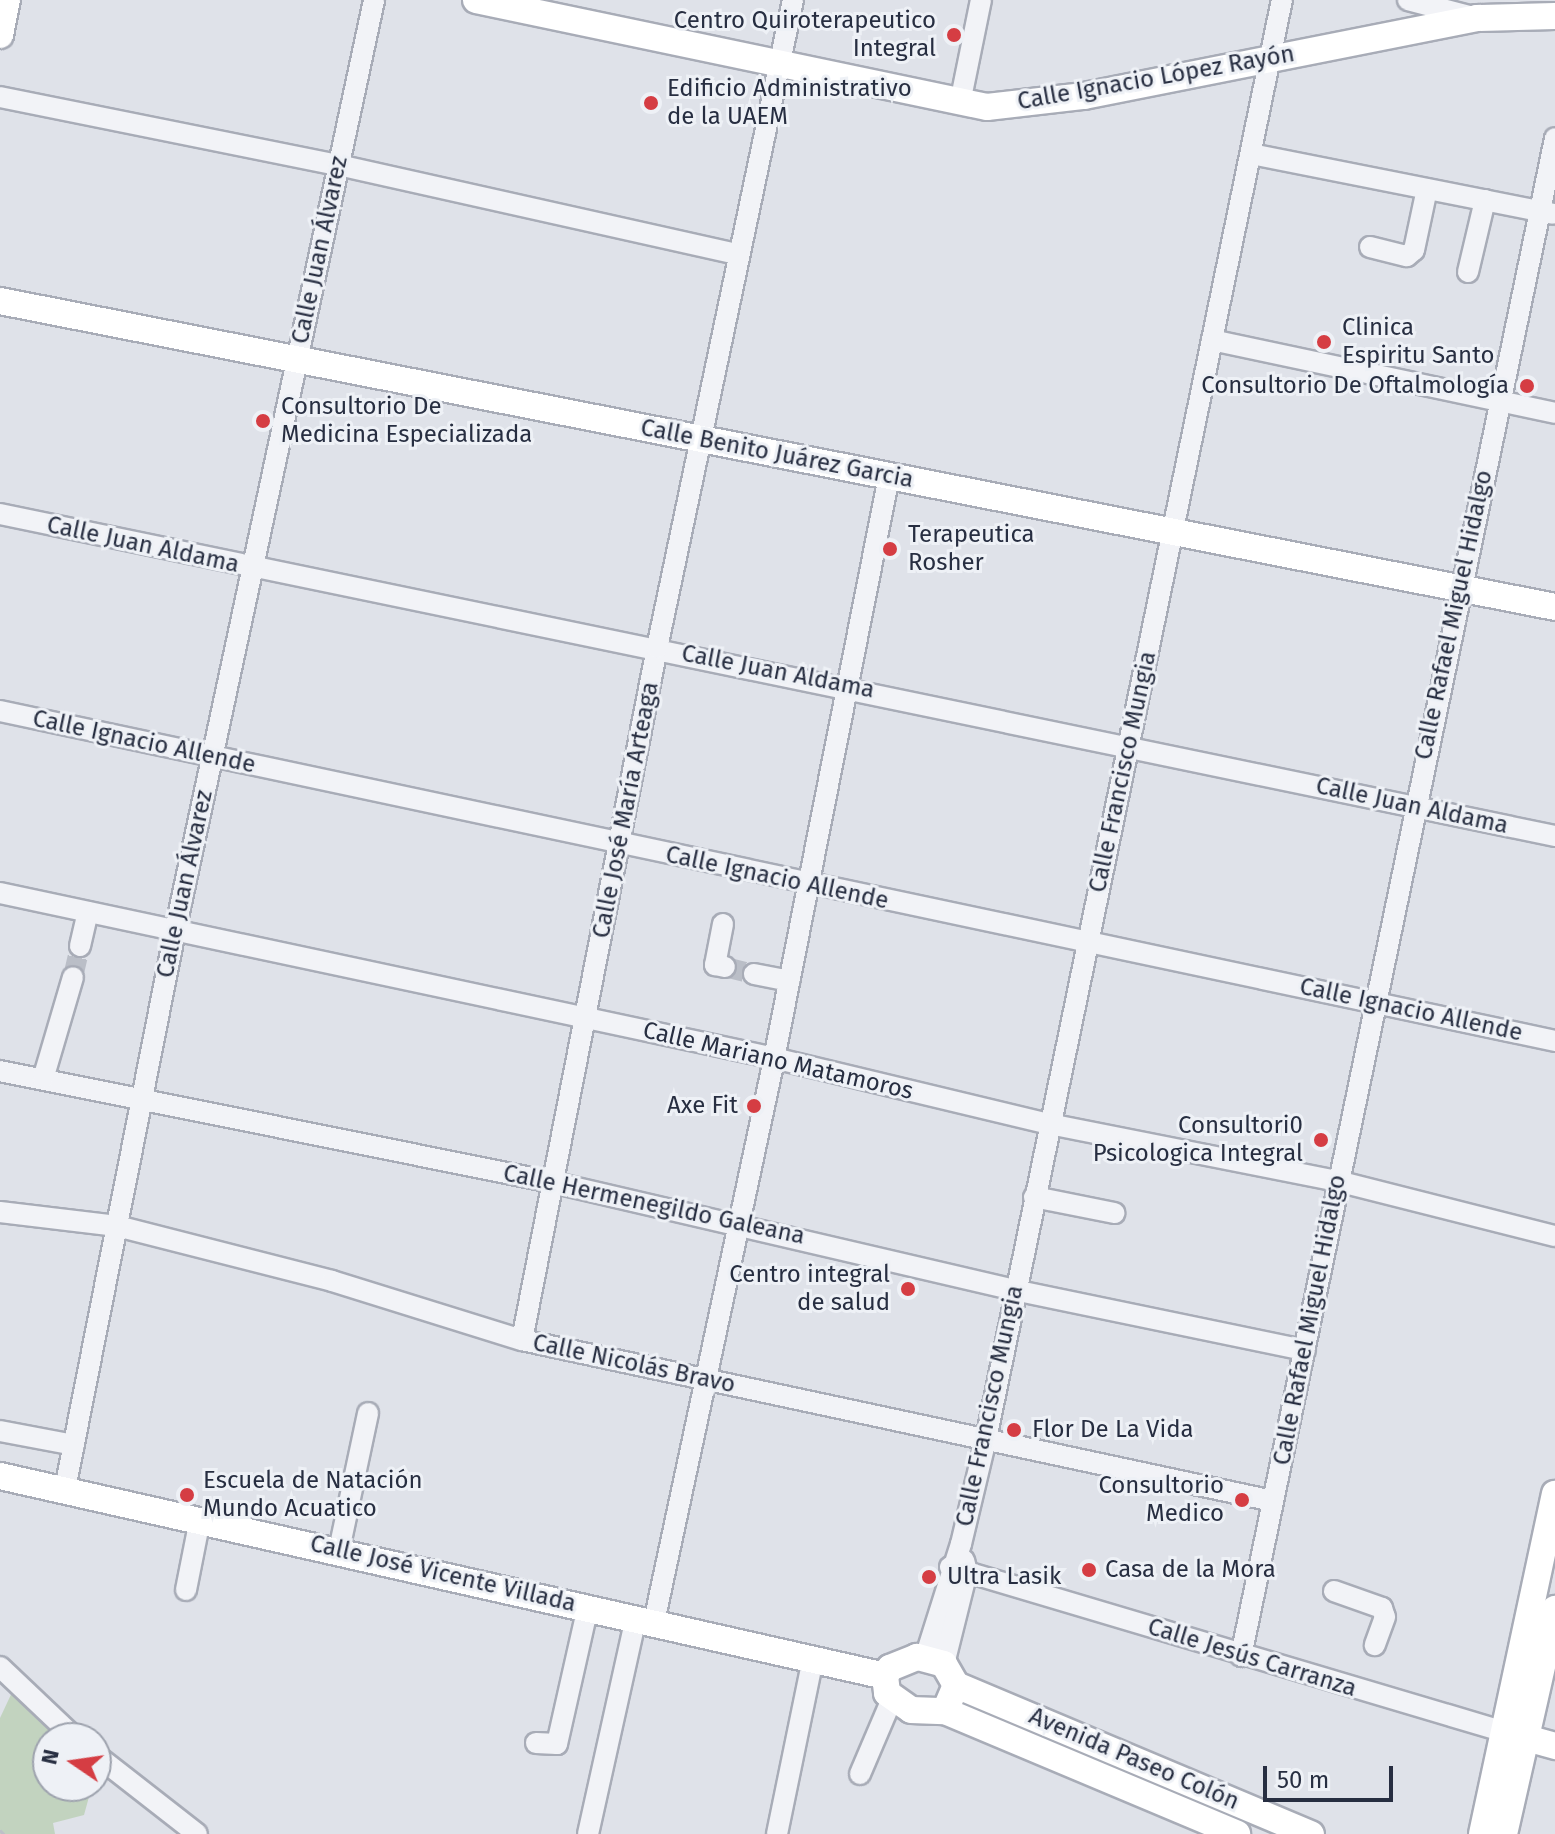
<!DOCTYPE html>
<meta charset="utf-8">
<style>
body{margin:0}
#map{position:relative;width:1555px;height:1834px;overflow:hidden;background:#dfe2e9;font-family:"Fira Sans",sans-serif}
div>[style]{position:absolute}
.green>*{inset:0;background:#c2d3bf}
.minor-tunnel>*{height:20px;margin-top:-10px;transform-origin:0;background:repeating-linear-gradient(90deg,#babec7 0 20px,transparent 0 30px)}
.path>*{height:3px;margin-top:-1.5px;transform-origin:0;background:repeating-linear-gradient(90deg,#bdc0c8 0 6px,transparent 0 12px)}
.roads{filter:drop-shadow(2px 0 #a8acb7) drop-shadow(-2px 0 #a8acb7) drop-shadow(0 2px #a8acb7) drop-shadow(0 -2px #a8acb7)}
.minor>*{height:20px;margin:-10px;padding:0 10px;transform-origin:10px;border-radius:10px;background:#f2f3f7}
.major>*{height:26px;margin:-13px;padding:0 13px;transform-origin:13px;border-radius:13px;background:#fff}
.dots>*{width:22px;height:22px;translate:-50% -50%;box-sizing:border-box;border:4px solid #eef1f6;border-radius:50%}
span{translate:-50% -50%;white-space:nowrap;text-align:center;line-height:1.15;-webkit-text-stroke:6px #eef1f6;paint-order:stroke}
.poi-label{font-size:24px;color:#272e41}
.right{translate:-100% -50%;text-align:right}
.left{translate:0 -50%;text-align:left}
.street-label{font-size:24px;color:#272e41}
.north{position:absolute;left:32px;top:1722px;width:80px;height:80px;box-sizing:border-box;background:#eef1f6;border:2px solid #9ea3ae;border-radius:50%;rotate:283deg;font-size:22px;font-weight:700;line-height:32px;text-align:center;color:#272e41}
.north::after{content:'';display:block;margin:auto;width:28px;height:36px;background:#d53d43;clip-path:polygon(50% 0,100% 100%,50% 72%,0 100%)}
.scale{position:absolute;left:1263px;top:1766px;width:130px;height:36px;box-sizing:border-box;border:4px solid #272e41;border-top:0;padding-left:10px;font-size:24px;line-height:28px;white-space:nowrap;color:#272e41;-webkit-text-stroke:6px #eef1f6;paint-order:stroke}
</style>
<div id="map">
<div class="green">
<div style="clip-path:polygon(15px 1686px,71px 1738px,48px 1738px,48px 1786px,92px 1786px,84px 1815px,53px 1823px,55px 1834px,0 1834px,0 1718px)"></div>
</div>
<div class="minor-tunnel">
<div style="left:725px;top:967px;width:30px;rotate:14deg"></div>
<div style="left:73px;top:977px;width:32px;rotate:-77deg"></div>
</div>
<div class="path">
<div style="left:0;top:1830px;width:6px;rotate:45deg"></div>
</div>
<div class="roads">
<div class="minor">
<div style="left:1408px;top:0;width:67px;rotate:14.7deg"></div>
<div style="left:0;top:97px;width:345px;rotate:11.4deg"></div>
<div style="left:338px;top:165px;width:411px;rotate:12.6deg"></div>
<div style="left:960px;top:103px;width:105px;rotate:-78.5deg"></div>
<div style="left:1251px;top:154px;width:308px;rotate:11.2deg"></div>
<div style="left:1370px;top:247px;width:38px;rotate:14deg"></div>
<div style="left:1407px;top:256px;width:9px;rotate:-41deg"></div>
<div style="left:1414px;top:250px;width:62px;rotate:-78deg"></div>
<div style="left:1468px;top:272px;width:74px;rotate:-76.7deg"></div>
<div style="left:1212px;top:340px;width:351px;rotate:12deg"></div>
<div style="left:0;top:514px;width:1588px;rotate:11.7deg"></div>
<div style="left:0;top:711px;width:1590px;rotate:11.98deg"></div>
<div style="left:0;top:893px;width:791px;rotate:12.03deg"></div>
<div style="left:774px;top:1058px;width:283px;rotate:13.5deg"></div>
<div style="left:1049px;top:1124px;width:294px;rotate:11.2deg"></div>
<div style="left:1337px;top:1181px;width:225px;rotate:14.2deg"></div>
<div style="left:723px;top:924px;width:42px;rotate:101deg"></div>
<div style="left:715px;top:965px;width:10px;rotate:11deg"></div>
<div style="left:80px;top:946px;width:35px;rotate:-77deg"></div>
<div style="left:754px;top:974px;width:36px;rotate:11deg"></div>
<div style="left:0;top:1071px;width:562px;rotate:11.39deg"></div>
<div style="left:551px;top:1182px;width:475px;rotate:13.1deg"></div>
<div style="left:1014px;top:1290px;width:297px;rotate:11.7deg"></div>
<div style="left:43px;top:1079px;width:106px;rotate:-73.6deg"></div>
<div style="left:1034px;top:1197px;width:82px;rotate:11.3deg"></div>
<div style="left:0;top:1212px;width:118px;rotate:6.8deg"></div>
<div style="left:117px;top:1226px;width:222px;rotate:14.3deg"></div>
<div style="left:332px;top:1281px;width:199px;rotate:17.3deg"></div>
<div style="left:522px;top:1340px;width:768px;rotate:12.1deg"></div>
<div style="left:522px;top:1340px;width:705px;rotate:-78.96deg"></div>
<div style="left:657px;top:648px;width:662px;rotate:-78.15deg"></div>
<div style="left:0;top:1431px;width:75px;rotate:10.7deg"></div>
<div style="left:65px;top:1489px;width:569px;rotate:-78.85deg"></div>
<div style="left:175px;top:931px;width:952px;rotate:-77.93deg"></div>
<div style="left:339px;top:1550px;width:140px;rotate:-78deg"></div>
<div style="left:950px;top:1567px;width:579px;rotate:16.56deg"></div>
<div style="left:186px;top:1590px;width:72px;rotate:-78.8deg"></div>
<div style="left:1334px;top:1591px;width:51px;rotate:19.5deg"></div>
<div style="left:1382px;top:1608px;width:9px;rotate:72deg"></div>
<div style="left:1385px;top:1617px;width:30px;rotate:110deg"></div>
<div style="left:654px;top:1622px;width:565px;rotate:-77.95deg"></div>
<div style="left:772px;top:1069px;width:604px;rotate:-78.84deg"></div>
<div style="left:1241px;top:1656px;width:1550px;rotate:-78.31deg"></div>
<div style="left:925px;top:1658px;width:120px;rotate:-72.5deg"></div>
<div style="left:961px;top:1544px;width:108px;rotate:-76.6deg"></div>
<div style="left:986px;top:1439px;width:1469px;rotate:-78.38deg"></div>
<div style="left:944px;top:1664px;width:95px;rotate:-76deg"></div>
<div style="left:967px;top:1572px;width:12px;rotate:-104deg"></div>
<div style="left:0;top:1667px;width:103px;rotate:43.4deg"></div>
<div style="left:536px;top:1743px;width:21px;rotate:3deg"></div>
<div style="left:557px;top:1744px;width:141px;rotate:-77.3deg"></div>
<div style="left:96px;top:1755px;width:128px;rotate:38deg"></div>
<div style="left:860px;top:1774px;width:82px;rotate:-66.9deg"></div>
<div style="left:588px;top:1834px;width:221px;rotate:-77.5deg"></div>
<div style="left:777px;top:1834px;width:180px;rotate:-78.4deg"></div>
</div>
<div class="major">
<div style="left:476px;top:0;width:522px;rotate:11.83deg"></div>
<div style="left:987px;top:107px;width:98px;rotate:-6.5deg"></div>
<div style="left:1084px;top:96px;width:401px;rotate:-11.2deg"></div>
<div style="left:1477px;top:18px;width:78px;rotate:-1.5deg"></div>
<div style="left:0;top:35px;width:36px;rotate:-79deg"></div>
<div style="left:0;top:301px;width:1585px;rotate:11.13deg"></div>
<div style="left:0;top:1476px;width:907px;rotate:12.73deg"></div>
<div style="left:956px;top:1685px;width:385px;rotate:22.8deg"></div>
<div style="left:945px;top:1711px;width:28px;rotate:-67deg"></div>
<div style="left:956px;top:1685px;width:24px;rotate:-120deg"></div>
<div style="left:944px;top:1664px;width:28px;rotate:-165deg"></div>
<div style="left:917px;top:1657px;width:29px;rotate:158deg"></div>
<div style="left:890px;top:1668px;width:9px;rotate:122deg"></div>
<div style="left:885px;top:1676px;width:17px;rotate:83deg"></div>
<div style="left:887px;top:1693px;width:29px;rotate:35deg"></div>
<div style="left:911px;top:1710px;width:34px;rotate:2deg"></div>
<div style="left:945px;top:1711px;width:317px;rotate:22.8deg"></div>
<div style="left:1512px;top:1734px;width:45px;rotate:15.6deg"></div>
<div style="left:1482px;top:1834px;width:348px;rotate:-77.9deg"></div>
<div style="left:1504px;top:1834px;width:231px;rotate:-77.2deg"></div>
</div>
</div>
<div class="dots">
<div style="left:954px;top:35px;background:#d53d43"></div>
<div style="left:651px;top:103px;background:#d53d43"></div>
<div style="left:1324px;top:342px;background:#d53d43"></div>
<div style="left:1527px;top:386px;background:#d53d43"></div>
<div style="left:263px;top:421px;background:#d53d43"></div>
<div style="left:890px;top:549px;background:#d53d43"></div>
<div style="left:754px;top:1106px;background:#d53d43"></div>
<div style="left:1321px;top:1140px;background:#d53d43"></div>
<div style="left:908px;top:1289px;background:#d53d43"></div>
<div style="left:1014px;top:1430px;background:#d53d43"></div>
<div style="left:187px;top:1495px;background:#d53d43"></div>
<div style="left:1242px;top:1500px;background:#d53d43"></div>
<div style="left:1089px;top:1570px;background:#d53d43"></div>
<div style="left:929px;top:1577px;background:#d53d43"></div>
</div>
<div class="poi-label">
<span class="right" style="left:936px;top:35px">Centro Quiroterapeutico<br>Integral</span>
<span class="left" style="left:667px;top:103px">Edificio Administrativo<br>de la UAEM</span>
<span class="left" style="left:1342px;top:342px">Clinica<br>Espiritu Santo</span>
<span class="right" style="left:1509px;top:386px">Consultorio De Oftalmología</span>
<span class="left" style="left:281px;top:421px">Consultorio De<br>Medicina Especializada</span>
<span class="left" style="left:908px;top:549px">Terapeutica<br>Rosher</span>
<span class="right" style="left:738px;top:1106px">Axe Fit</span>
<span class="right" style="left:1303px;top:1140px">Consultori0<br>Psicologica Integral</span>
<span class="right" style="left:890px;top:1289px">Centro integral<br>de salud</span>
<span class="left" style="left:1032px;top:1430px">Flor De La Vida</span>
<span class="left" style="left:203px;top:1495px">Escuela de Natación<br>Mundo Acuatico</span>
<span class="right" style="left:1224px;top:1500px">Consultorio<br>Medico</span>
<span class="left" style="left:1105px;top:1570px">Casa de la Mora</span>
<span class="left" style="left:947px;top:1577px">Ultra Lasik</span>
</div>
<div class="street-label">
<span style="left:1156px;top:78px;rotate:-10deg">Calle Ignacio López Rayón</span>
<span style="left:320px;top:250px;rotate:-78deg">Calle Juan Álvarez</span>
<span style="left:777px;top:454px;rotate:11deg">Calle Benito Juárez Garcia</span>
<span style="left:143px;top:545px;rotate:12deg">Calle Juan Aldama</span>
<span style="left:1454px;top:615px;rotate:-78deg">Calle Rafael Miguel Hidalgo</span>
<span style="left:778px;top:672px;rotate:11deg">Calle Juan Aldama</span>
<span style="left:144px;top:742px;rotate:12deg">Calle Ignacio Allende</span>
<span style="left:1123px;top:772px;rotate:-78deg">Calle Francisco Mungia</span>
<span style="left:1412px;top:806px;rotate:12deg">Calle Juan Aldama</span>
<span style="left:626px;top:810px;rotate:-79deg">Calle José María Arteaga</span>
<span style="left:777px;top:878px;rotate:12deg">Calle Ignacio Allende</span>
<span style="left:185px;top:884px;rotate:-78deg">Calle Juan Álvarez</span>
<span style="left:1411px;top:1010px;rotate:12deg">Calle Ignacio Allende</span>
<span style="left:778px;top:1061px;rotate:13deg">Calle Mariano Matamoros</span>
<span style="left:654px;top:1205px;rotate:12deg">Calle Hermenegildo Galeana</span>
<span style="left:1310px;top:1320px;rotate:-79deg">Calle Rafael Miguel Hidalgo</span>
<span style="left:634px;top:1364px;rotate:12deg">Calle Nicolás Bravo</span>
<span style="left:990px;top:1406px;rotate:-78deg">Calle Francisco Mungia</span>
<span style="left:443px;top:1574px;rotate:13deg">Calle José Vicente Villada</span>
<span style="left:1252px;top:1658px;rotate:17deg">Calle Jesús Carranza</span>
<span style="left:1134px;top:1759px;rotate:23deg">Avenida Paseo Colón</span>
</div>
<div class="north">N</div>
<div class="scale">50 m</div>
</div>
